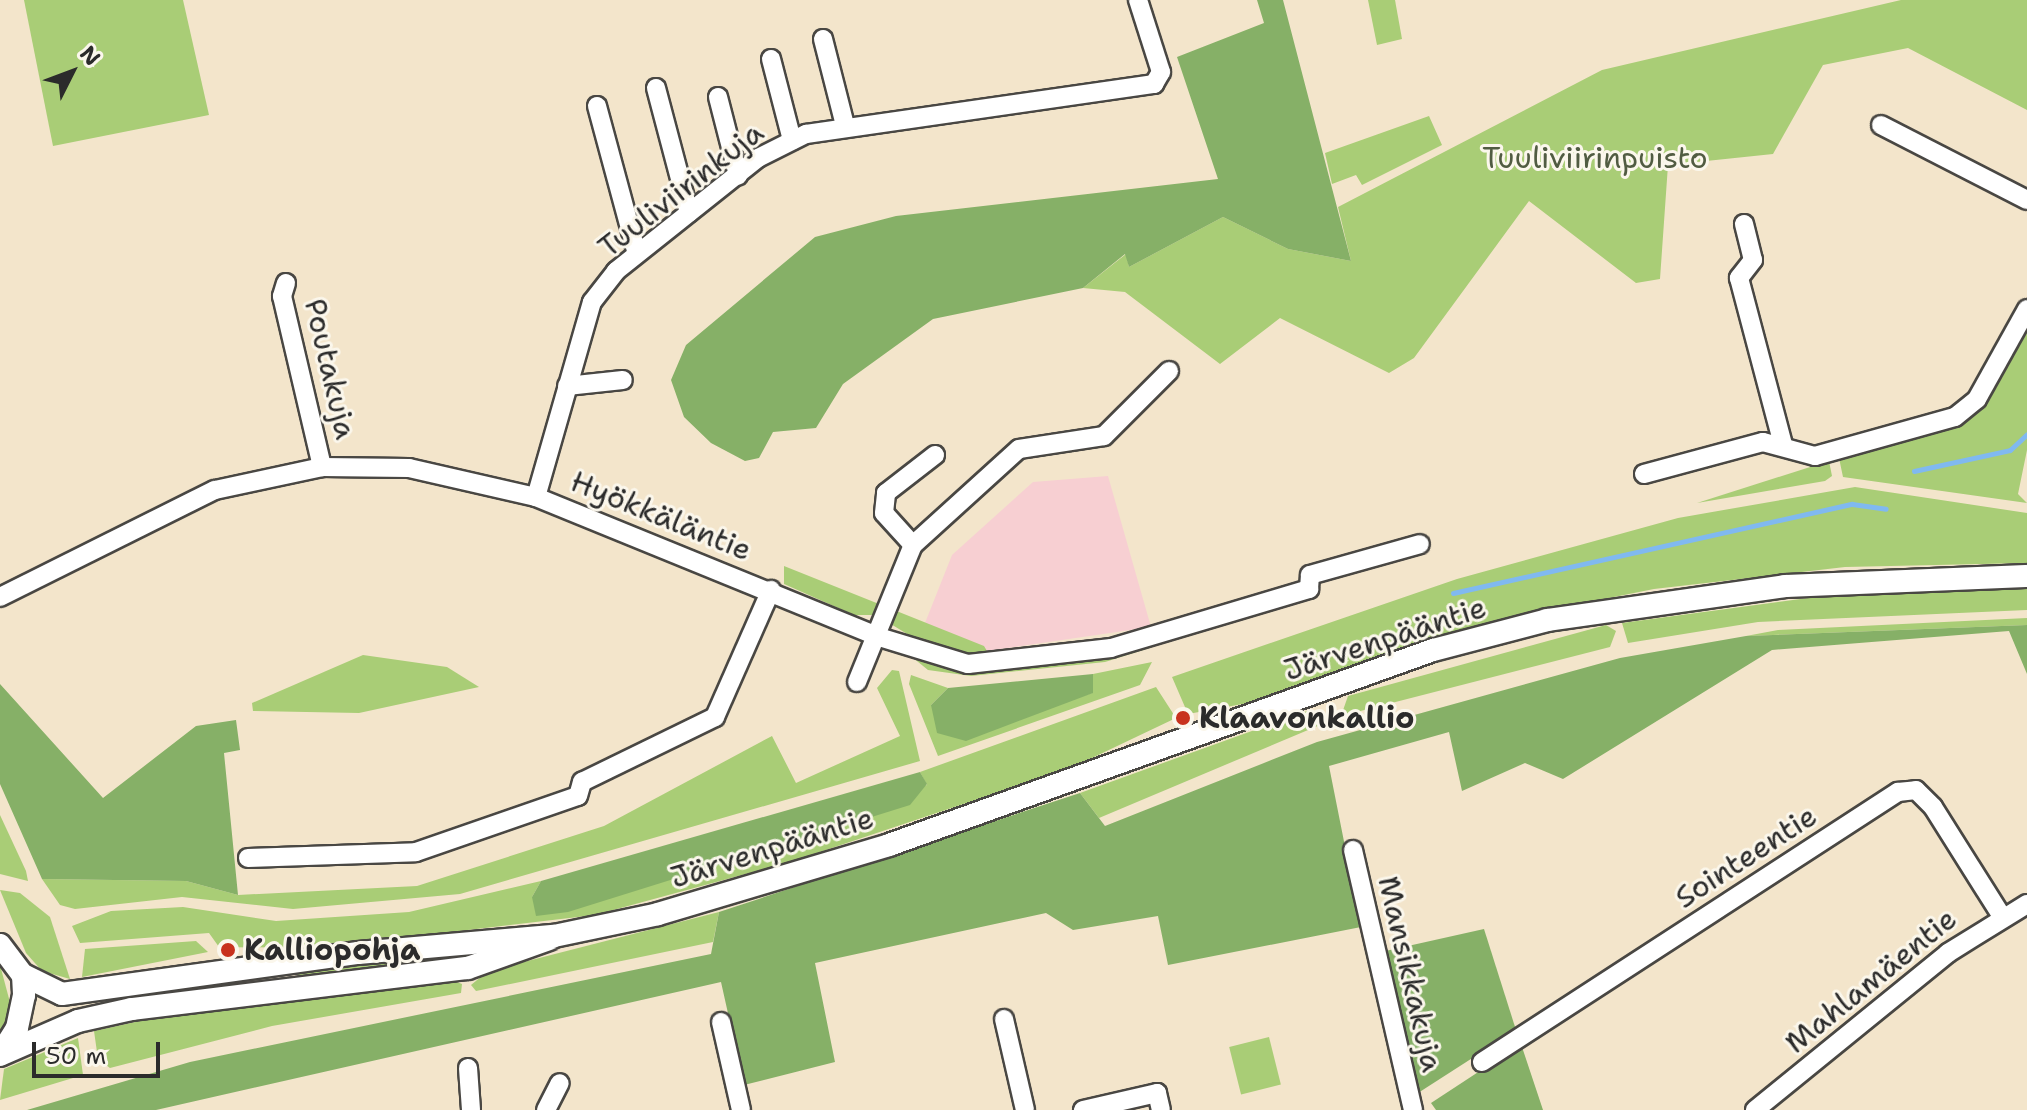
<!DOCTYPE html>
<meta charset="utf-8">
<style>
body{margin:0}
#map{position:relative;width:2027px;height:1110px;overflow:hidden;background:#f3e5cb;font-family:"Shantell Sans",sans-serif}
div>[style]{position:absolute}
.built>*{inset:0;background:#f7cfd2}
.green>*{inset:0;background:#a9cd76;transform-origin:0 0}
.forest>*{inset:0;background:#86b067}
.stream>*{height:5px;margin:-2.5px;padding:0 2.5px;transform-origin:2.5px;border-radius:2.5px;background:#80b9f0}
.roads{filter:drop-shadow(2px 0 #494743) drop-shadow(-2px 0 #494743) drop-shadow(0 2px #494743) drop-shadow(0 -2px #494743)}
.minor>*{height:18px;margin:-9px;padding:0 9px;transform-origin:9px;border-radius:9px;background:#fff}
.major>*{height:22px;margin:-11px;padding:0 11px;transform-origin:11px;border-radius:11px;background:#fff}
.dots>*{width:22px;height:22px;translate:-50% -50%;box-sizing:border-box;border:4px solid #fbf7ec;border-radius:50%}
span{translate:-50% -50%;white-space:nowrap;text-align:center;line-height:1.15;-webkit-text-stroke:6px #fbf7ec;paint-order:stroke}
.park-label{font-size:30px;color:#515c42}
.street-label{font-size:30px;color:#2b2b2b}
.poi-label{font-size:30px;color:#2b2b2b;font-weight:700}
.left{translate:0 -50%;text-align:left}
.north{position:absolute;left:32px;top:32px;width:80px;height:80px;-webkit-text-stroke:6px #fbf7ec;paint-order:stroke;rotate:48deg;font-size:22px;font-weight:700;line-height:32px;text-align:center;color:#2b2b2b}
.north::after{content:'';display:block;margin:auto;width:28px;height:36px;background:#2b2b2b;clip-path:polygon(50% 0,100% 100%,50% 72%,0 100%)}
.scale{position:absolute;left:32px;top:1042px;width:128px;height:36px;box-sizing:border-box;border:4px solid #2b2b2b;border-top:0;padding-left:10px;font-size:24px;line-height:28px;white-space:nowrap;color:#2b2b2b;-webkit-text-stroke:6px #fbf7ec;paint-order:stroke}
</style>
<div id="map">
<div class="built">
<div style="clip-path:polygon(1108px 476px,1151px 627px,987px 651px,925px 623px,952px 555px,1033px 482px)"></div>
</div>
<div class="green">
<div style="clip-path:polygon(24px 0,183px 0,209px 115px,53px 146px)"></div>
<div style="clip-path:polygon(1368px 0,1395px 0,1402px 39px,1377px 45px)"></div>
<div style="clip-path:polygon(1901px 0,2027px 0,2027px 110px,1908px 48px,1823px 65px,1773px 154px,1668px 165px,1660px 279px,1636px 283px,1529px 201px,1414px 358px,1389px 373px,1280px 318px,1220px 364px,1125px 292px,1083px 288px,1126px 254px,1129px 267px,1223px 217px,1288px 249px,1351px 261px,1338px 207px,1602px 70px)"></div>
<div style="clip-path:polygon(1429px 116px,1442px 145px,1362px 185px,1356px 175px,1332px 184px,1325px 153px)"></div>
<div style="clip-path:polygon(2027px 327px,2027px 450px,2018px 494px,2027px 503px,1843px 477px,1839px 458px,1980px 408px)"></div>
<div style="clip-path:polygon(1829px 461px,1832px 476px,1825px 481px,1697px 503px)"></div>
<div style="clip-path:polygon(1855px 487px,2027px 513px,2027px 563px,1845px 567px,1654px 589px,1534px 613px,1248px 703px,1188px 714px,1172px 677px,1457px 579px,1678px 518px)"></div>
<div style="clip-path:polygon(784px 566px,984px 646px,987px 651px,965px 654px,917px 640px,876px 615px,854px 615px,784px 584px)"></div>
<div style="clip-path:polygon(2027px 588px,2027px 610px,1758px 622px,1628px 643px,1622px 623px,1845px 593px)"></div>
<div style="clip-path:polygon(2027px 618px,2027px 625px,1746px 636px,1778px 630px)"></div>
<div style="clip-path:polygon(1606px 625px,1616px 631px,1610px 647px,1341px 716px,1348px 696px)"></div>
<div style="clip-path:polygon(1153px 647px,1105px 662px,971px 676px,928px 670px,912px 657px,966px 672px)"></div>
<div style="clip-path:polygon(363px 655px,447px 667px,479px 687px,359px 713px,253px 711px,252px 703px)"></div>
<div style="clip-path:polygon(1152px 662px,1140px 685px,938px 756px,909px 684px,911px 675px,948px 688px,931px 705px,1058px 704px,1092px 693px,1093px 674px)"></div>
<div style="clip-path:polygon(892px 670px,899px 671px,920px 761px,460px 894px,293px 909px,182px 897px,75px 909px,60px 905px,42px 879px,186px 881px,238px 895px,417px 886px,604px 826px,772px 736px,796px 783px,900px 736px,877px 688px)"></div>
<div style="clip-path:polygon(1156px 687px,1176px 718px,1071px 768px,790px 862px,595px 915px,317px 948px,219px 947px,209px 933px,80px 943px,72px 926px,111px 911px,183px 907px,276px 921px,409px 912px,541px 881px,532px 897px,927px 785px,920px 772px)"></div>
<div style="clip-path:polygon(1307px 711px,1320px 725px,1099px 818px,1080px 793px)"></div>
<div style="clip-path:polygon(0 815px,26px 871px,28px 881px,0 874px)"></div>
<div style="clip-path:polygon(0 890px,20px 893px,50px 917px,70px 979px,42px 971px,26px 953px)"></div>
<div style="clip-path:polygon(719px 912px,713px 942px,476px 991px,471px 985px,488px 971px)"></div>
<div style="clip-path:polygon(196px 941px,208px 952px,82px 977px,85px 949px)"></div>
<div style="clip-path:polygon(506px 948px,298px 978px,297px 972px,381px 957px)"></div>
<div style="clip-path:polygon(0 965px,11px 1006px,0 1036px)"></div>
<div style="clip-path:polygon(449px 979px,462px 984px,461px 993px,272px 1026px,110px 1068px,98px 1059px,94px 1031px,172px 1014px)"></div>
<div style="left:1269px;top:1037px;width:49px;height:41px;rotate:76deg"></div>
<div style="clip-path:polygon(78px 1038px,83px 1075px,0 1100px,4px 1069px)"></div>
</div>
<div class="forest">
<div style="clip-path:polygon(1257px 0,1283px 0,1351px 261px,1288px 249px,1223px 217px,1129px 267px,1125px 254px,1083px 288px,933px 319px,843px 384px,816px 428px,773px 432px,759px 458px,745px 461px,711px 443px,684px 417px,671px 380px,686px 345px,815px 237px,896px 216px,1218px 179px,1177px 57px,1264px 23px)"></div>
<div style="clip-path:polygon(2027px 625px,2027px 674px,2009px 631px,1772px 650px,1563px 779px,1525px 763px,1462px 791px,1449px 732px,1329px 766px,1361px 927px,1168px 965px,1158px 916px,1073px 930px,1046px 913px,815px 963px,835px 1062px,744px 1085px,721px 982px,156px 1110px,27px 1110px,190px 1062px,711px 954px,719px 912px,1080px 793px,1105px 826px,1317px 742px,1620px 658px,1746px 636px)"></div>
<div style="clip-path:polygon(1093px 674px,1093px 693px,966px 741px,937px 733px,931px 705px,948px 688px)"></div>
<div style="clip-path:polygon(0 684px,103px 798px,196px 726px,236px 720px,240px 750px,224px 753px,238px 895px,186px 881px,42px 879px,0 784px)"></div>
<div style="clip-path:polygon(920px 772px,927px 784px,910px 805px,568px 912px,536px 916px,532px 897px,541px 881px)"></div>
<div style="clip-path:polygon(1484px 929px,1516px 1030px,1418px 1093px,1381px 952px)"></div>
<div style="clip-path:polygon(1521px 1044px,1543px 1110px,1436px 1110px,1431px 1103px)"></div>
</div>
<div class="stream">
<div style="left:1914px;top:471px;width:98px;rotate:-12.3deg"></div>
<div style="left:2010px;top:450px;width:23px;rotate:-43deg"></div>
<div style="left:1453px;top:593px;width:409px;rotate:-12.6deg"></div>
<div style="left:1852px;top:504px;width:34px;rotate:8deg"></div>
</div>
<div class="roads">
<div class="minor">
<div style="left:823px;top:39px;width:89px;rotate:75.7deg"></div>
<div style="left:771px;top:59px;width:84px;rotate:75.5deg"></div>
<div style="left:656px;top:88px;width:129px;rotate:75.2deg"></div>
<div style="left:718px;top:97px;width:81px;rotate:75.6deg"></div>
<div style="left:597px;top:106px;width:153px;rotate:74.9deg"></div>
<div style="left:1881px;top:125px;width:164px;rotate:27.2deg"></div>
<div style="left:1744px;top:224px;width:37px;rotate:76deg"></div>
<div style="left:1753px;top:260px;width:23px;rotate:128deg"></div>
<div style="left:1739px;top:278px;width:173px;rotate:75.2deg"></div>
<div style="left:286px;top:283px;width:14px;rotate:107deg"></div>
<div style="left:282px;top:296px;width:176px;rotate:76.8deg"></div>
<div style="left:567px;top:386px;width:56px;rotate:-6.1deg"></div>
<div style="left:1644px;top:474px;width:123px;rotate:-15.1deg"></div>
<div style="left:1763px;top:442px;width:54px;rotate:15.1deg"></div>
<div style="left:1815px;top:456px;width:145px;rotate:-15.6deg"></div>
<div style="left:1955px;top:417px;width:28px;rotate:-39deg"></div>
<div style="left:1977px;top:399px;width:103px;rotate:-60.9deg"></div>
<div style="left:536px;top:497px;width:203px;rotate:-74deg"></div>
<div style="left:592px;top:302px;width:39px;rotate:-52deg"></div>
<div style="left:616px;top:271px;width:181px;rotate:-38.5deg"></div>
<div style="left:758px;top:158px;width:54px;rotate:-26.6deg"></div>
<div style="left:806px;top:134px;width:352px;rotate:-8.2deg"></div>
<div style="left:1154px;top:84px;width:14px;rotate:-60deg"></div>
<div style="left:1161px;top:72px;width:76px;rotate:-107.7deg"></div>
<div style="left:913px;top:545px;width:43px;rotate:-132.2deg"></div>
<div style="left:884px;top:513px;width:20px;rotate:-84deg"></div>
<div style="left:886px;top:493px;width:62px;rotate:-37.8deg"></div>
<div style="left:0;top:597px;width:240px;rotate:-26.5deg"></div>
<div style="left:215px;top:490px;width:109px;rotate:-12.1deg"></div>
<div style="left:322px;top:467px;width:87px;rotate:0.7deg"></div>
<div style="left:409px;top:468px;width:130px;rotate:12.9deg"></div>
<div style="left:536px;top:497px;width:370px;rotate:22.2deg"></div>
<div style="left:879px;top:637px;width:93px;rotate:16.9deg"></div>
<div style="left:968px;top:664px;width:144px;rotate:-6.4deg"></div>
<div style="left:1111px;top:648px;width:207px;rotate:-16.6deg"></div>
<div style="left:1309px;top:589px;width:14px;rotate:-86deg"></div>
<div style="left:1310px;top:575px;width:114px;rotate:-15.7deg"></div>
<div style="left:857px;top:682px;width:148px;rotate:-67.8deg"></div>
<div style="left:913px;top:545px;width:143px;rotate:-42.2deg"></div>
<div style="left:1019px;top:449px;width:86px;rotate:-8.7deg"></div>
<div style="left:1104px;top:436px;width:92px;rotate:-45deg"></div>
<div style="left:1353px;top:850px;width:267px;rotate:77deg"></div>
<div style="left:248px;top:858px;width:168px;rotate:-2deg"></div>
<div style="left:416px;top:852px;width:171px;rotate:-19.1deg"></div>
<div style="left:578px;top:796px;width:15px;rotate:-74deg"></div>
<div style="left:582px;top:782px;width:148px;rotate:-26deg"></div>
<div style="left:715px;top:717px;width:139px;rotate:-66.2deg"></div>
<div style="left:1004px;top:1019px;width:93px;rotate:77deg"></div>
<div style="left:721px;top:1022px;width:90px;rotate:77.2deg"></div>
<div style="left:1482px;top:1062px;width:496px;rotate:-33deg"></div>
<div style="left:1898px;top:792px;width:18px;rotate:-6deg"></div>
<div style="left:1916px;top:790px;width:24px;rotate:45deg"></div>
<div style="left:1933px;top:807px;width:128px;rotate:57.8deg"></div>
<div style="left:468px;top:1068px;width:42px;rotate:85.9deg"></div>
<div style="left:546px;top:1110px;width:30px;rotate:-63deg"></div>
<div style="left:1083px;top:1110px;width:76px;rotate:-12.9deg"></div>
<div style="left:1157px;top:1093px;width:17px;rotate:77deg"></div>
<div style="left:1755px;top:1110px;width:249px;rotate:-39.1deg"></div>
<div style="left:1948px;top:953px;width:93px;rotate:-31.8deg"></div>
</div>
<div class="major">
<div style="left:0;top:945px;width:38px;rotate:53deg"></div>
<div style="left:23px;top:975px;width:20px;rotate:87deg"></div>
<div style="left:24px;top:995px;width:34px;rotate:102deg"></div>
<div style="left:17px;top:1028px;width:31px;rotate:122deg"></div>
<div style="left:23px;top:975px;width:43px;rotate:26deg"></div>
<div style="left:62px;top:994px;width:299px;rotate:-7.9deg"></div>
<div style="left:358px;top:953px;width:197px;rotate:-5deg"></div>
<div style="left:554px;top:936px;width:106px;rotate:-11.9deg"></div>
<div style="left:658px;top:914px;width:241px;rotate:-16.6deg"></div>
<div style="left:889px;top:845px;width:578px;rotate:-19.72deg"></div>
<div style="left:1433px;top:650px;width:118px;rotate:-14.7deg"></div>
<div style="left:1547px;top:620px;width:240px;rotate:-8.1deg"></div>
<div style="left:1785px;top:586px;width:242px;rotate:-2.4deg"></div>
<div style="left:0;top:1055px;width:85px;rotate:-23.6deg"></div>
<div style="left:78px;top:1021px;width:55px;rotate:-12.5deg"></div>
<div style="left:132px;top:1009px;width:338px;rotate:-7deg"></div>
<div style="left:468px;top:968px;width:86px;rotate:-19.7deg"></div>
</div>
</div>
<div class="dots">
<div style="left:1183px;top:718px;background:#c8321e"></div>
<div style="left:228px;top:950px;background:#c8321e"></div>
</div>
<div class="park-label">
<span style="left:1595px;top:158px">Tuuliviirinpuisto</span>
</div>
<div class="street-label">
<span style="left:681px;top:190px;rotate:-38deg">Tuuliviirinkuja</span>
<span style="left:330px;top:369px;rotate:77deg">Poutakuja</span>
<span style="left:661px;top:516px;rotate:22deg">Hyökkäläntie</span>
<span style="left:1385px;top:639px;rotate:-18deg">Järvenpääntie</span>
<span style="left:772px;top:848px;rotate:-17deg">Järvenpääntie</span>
<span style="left:1746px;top:857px;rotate:-33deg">Sointeentie</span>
<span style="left:1410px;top:974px;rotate:77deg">Mansikkakuja</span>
<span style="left:1871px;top:981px;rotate:-39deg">Mahlamäentie</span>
</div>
<div class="poi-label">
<span class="left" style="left:1199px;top:718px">Klaavonkallio</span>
<span class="left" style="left:244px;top:950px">Kalliopohja</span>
</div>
<div class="north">N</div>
<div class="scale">50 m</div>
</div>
